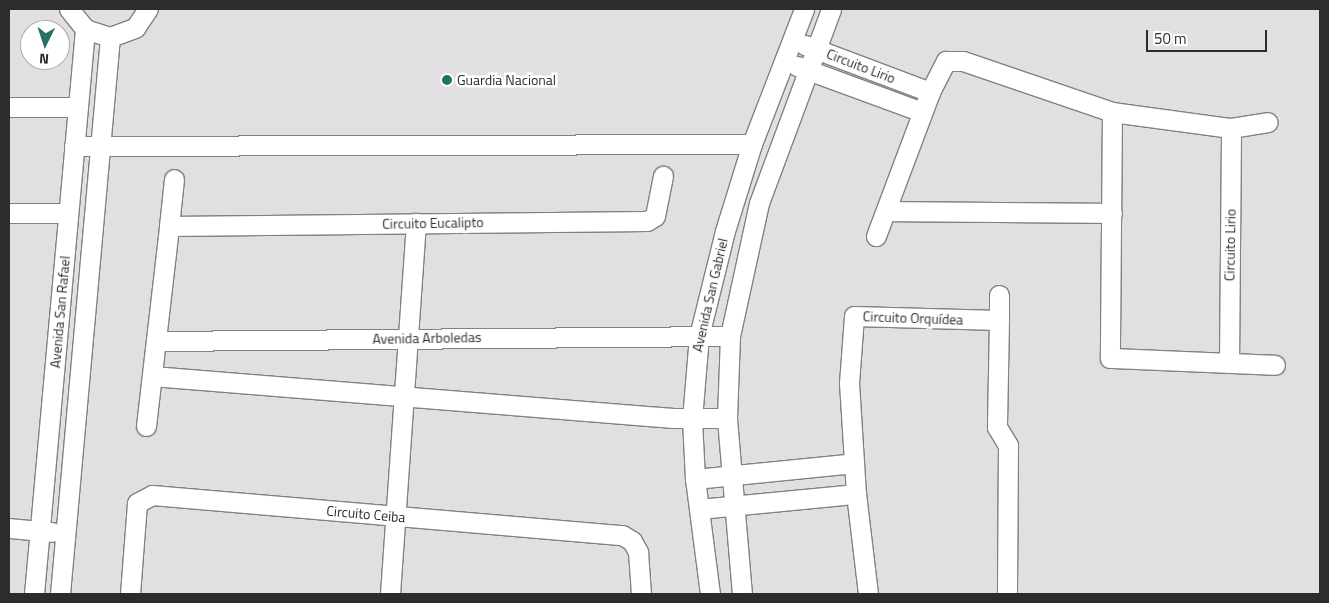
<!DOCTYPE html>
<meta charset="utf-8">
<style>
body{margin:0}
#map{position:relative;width:1329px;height:603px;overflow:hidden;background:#e2dfe3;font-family:"Titillium Web",sans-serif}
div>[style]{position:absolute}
.roads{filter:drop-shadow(1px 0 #838084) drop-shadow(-1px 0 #838084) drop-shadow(0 1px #838084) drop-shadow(0 -1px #838084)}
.street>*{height:19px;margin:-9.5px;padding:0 9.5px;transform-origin:9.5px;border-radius:9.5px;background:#fff}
.dots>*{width:14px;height:14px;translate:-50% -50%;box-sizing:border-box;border:2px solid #fff;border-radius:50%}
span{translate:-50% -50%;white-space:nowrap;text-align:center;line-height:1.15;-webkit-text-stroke:5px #fff;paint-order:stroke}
.street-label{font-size:14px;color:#2d2c2d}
.poi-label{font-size:14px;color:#2d2c2d}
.left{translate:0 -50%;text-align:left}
.frame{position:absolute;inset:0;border:10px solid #2d2c2d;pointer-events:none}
.north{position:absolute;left:20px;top:20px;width:50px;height:50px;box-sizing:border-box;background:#fff;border:1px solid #ababab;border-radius:50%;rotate:184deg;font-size:14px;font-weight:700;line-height:20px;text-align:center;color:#2d2c2d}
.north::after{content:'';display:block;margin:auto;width:18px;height:22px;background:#286f66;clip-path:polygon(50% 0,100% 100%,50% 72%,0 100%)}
.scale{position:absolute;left:1146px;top:30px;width:121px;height:22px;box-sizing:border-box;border:2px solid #2d2c2d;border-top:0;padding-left:6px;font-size:15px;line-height:18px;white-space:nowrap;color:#2d2c2d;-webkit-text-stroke:4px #fff;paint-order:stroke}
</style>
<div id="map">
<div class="roads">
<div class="street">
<div style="left:69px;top:9px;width:26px;rotate:51deg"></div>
<div style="left:85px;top:29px;width:26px;rotate:18deg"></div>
<div style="left:110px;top:37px;width:27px;rotate:-20deg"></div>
<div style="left:135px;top:28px;width:23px;rotate:-56deg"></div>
<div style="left:805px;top:45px;width:134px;rotate:20.6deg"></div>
<div style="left:797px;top:66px;width:133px;rotate:20.2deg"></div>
<div style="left:9px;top:107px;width:69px"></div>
<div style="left:1112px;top:112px;width:246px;rotate:90.5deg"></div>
<div style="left:1110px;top:358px;width:165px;rotate:2.4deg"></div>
<div style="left:74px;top:146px;width:678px;rotate:-0.17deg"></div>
<div style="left:886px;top:211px;width:226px;rotate:0.5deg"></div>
<div style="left:9px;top:213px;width:59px"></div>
<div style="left:169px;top:226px;width:47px;rotate:-83.9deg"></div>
<div style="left:876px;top:236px;width:154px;rotate:-69.4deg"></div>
<div style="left:930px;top:92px;width:35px;rotate:-63deg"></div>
<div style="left:946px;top:61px;width:17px"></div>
<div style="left:963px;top:61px;width:157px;rotate:18.9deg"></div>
<div style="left:1112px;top:112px;width:120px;rotate:7.7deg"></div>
<div style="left:1231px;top:128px;width:37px;rotate:-9deg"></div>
<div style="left:999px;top:320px;width:25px;rotate:-90deg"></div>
<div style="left:156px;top:341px;width:574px;rotate:-0.5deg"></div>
<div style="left:1229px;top:363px;width:235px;rotate:-89.5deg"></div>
<div style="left:152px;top:376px;width:523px;rotate:4.61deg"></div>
<div style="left:673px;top:418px;width:54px"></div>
<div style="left:146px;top:426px;width:201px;rotate:-83.4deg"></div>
<div style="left:169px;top:226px;width:478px;rotate:-0.6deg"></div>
<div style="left:647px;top:221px;width:9px;rotate:-32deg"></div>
<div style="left:655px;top:216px;width:41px;rotate:-78.7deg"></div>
<div style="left:695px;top:479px;width:160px;rotate:-5.7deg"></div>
<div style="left:699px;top:509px;width:158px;rotate:-5.5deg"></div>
<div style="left:9px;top:528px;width:43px;rotate:5.3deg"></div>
<div style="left:34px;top:594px;width:567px;rotate:-84.84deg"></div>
<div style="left:60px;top:594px;width:559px;rotate:-84.87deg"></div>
<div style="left:130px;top:594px;width:91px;rotate:-85.6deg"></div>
<div style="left:137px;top:503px;width:17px;rotate:-28deg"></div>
<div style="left:152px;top:495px;width:472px;rotate:4.9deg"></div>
<div style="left:622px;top:535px;width:12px;rotate:31deg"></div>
<div style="left:632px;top:541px;width:13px;rotate:61deg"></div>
<div style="left:638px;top:552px;width:42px;rotate:85.9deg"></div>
<div style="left:390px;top:594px;width:372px;rotate:-86deg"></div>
<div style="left:710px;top:594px;width:116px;rotate:-97.4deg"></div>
<div style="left:695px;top:479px;width:60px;rotate:-92.9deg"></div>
<div style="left:692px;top:419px;width:83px;rotate:-85.2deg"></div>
<div style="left:699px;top:336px;width:108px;rotate:-76.1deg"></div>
<div style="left:725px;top:231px;width:91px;rotate:-72.8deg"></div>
<div style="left:752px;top:144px;width:145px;rotate:-68.9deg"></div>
<div style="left:742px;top:594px;width:177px;rotate:-94.9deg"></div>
<div style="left:727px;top:418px;width:82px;rotate:-87.9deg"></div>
<div style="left:730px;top:336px;width:136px;rotate:-77.7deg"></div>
<div style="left:759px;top:203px;width:207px;rotate:-69.6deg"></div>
<div style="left:868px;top:594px;width:101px;rotate:-96.8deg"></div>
<div style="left:856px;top:494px;width:111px;rotate:-93.6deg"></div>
<div style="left:849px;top:383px;width:67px;rotate:-85.7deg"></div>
<div style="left:854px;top:316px;width:145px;rotate:1.6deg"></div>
<div style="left:999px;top:320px;width:107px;rotate:91.1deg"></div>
<div style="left:997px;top:427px;width:21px;rotate:59deg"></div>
<div style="left:1008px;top:445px;width:149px;rotate:90.4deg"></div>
</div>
</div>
<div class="dots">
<div style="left:447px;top:80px;background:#286f66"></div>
</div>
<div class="street-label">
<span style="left:861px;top:66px;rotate:21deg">Circuito Lirio</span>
<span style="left:433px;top:223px;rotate:-1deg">Circuito Eucalipto</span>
<span style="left:1230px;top:245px;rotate:-89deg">Circuito Lirio</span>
<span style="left:710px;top:295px;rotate:-77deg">Avenida San Gabriel</span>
<span style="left:60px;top:312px;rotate:-85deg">Avenida San Rafael</span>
<span style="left:913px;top:318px;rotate:2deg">Circuito Orquídea</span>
<span style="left:427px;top:338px;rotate:-1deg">Avenida Arboledas</span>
<span style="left:366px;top:514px;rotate:5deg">Circuito Ceiba</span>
</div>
<div class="poi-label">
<span class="left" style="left:457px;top:80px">Guardia Nacional</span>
</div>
<div class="frame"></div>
<div class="north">N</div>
<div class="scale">50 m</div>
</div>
